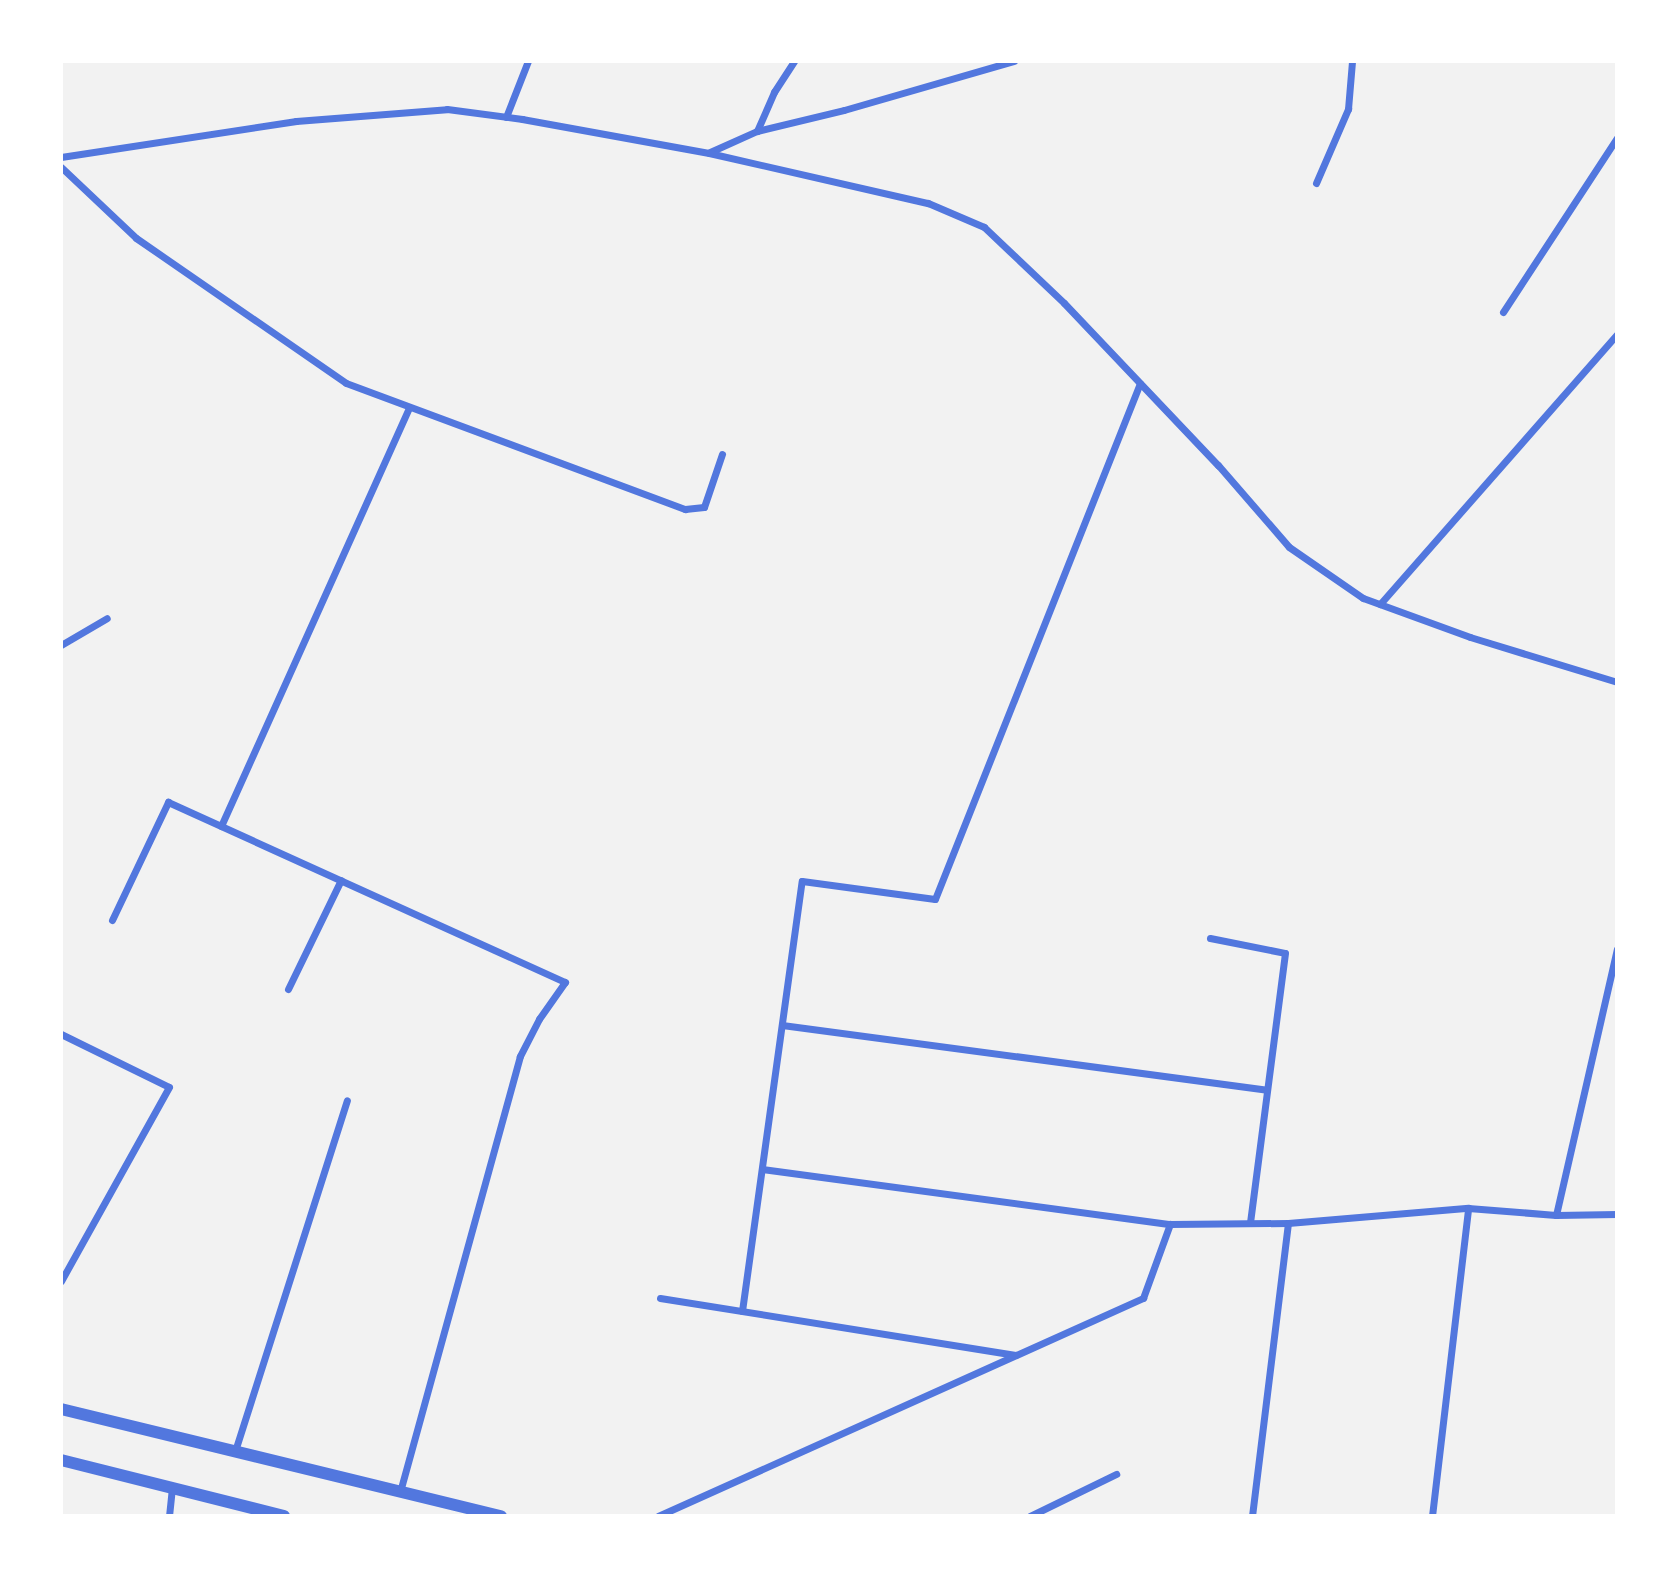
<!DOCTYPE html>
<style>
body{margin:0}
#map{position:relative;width:1678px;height:1577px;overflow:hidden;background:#f2f2f2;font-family:"Nunito Sans",sans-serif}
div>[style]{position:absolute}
.minor>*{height:7px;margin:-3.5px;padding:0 3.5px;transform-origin:3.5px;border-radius:3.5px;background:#5277de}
.tertiary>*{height:12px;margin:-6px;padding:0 6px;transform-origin:6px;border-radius:6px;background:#5277de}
span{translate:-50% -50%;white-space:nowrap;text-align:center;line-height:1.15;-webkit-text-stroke:5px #fff;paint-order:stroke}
.frame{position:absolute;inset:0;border:63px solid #fff;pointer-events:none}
</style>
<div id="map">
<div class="minor">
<div style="left:506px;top:117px;width:60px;rotate:-68.6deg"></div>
<div style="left:757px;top:131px;width:43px;rotate:-66.4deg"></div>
<div style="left:774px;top:92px;width:37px;rotate:-57deg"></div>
<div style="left:710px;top:152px;width:51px;rotate:-24.1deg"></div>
<div style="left:757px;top:131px;width:89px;rotate:-13.6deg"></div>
<div style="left:844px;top:110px;width:177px;rotate:-16.1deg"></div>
<div style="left:61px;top:157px;width:238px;rotate:-8.7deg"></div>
<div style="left:296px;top:121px;width:151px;rotate:-4.5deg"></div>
<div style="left:447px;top:109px;width:76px;rotate:7.6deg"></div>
<div style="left:522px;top:119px;width:190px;rotate:10.3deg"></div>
<div style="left:709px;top:153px;width:225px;rotate:12.9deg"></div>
<div style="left:928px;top:203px;width:61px;rotate:23.2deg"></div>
<div style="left:984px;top:227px;width:110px;rotate:43.5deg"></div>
<div style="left:1064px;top:303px;width:224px;rotate:46.5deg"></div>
<div style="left:1218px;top:465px;width:108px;rotate:49.1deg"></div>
<div style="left:1289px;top:547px;width:90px;rotate:34.6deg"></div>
<div style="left:1363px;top:598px;width:114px;rotate:20deg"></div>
<div style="left:1470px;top:637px;width:154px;rotate:17deg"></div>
<div style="left:61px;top:167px;width:103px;rotate:43.4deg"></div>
<div style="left:136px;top:238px;width:255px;rotate:34.6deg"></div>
<div style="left:346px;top:383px;width:362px;rotate:20.4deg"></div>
<div style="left:685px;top:509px;width:19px;rotate:-6deg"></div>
<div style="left:704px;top:507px;width:56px;rotate:-71.2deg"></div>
<div style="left:1316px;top:183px;width:81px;rotate:-66.6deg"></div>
<div style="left:1348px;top:109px;width:48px;rotate:-85.2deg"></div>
<div style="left:1503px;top:312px;width:208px;rotate:-56.8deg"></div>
<div style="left:1380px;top:604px;width:359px;rotate:-48.7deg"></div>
<div style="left:61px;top:645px;width:53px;rotate:-30.4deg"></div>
<div style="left:221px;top:826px;width:459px;rotate:-65.8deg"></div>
<div style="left:112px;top:920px;width:131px;rotate:-64.6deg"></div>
<div style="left:168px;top:802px;width:436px;rotate:24.4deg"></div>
<div style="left:565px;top:982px;width:45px;rotate:125.1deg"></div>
<div style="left:539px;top:1019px;width:42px;rotate:117.2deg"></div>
<div style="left:520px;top:1056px;width:451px;rotate:105.4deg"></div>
<div style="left:1210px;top:938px;width:76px;rotate:11.3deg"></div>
<div style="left:1285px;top:953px;width:272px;rotate:97.4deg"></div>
<div style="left:288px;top:989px;width:121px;rotate:-64.1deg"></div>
<div style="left:782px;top:1025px;width:489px;rotate:7.6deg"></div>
<div style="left:61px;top:1034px;width:120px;rotate:26.1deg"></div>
<div style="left:169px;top:1087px;width:222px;rotate:119.1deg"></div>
<div style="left:762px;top:1169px;width:412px;rotate:7.7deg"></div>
<div style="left:1556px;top:1215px;width:273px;rotate:-77.1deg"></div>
<div style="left:660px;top:1298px;width:360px;rotate:9.1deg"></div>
<div style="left:742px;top:1311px;width:434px;rotate:-82.1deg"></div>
<div style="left:802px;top:881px;width:134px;rotate:7.7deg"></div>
<div style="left:935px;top:899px;width:555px;rotate:-68.33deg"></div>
<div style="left:235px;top:1451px;width:368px;rotate:-72.3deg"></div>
<div style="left:169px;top:1516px;width:29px;rotate:-84deg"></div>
<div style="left:658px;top:1516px;width:532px;rotate:-24.2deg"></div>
<div style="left:1143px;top:1298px;width:79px;rotate:-70deg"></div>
<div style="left:1170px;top:1224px;width:118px;rotate:-0.5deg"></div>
<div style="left:1288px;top:1223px;width:181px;rotate:-4.8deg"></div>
<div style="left:1468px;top:1208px;width:88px;rotate:4.5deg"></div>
<div style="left:1556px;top:1215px;width:61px;rotate:-0.9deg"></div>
<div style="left:1030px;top:1516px;width:96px;rotate:-26deg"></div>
<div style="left:1252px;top:1516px;width:295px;rotate:-83deg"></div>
<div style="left:1432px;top:1516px;width:310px;rotate:-83.3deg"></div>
</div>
<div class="tertiary">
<div style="left:61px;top:1409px;width:453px;rotate:13.7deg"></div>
<div style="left:61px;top:1460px;width:230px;rotate:14.1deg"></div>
</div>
<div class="frame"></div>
</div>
